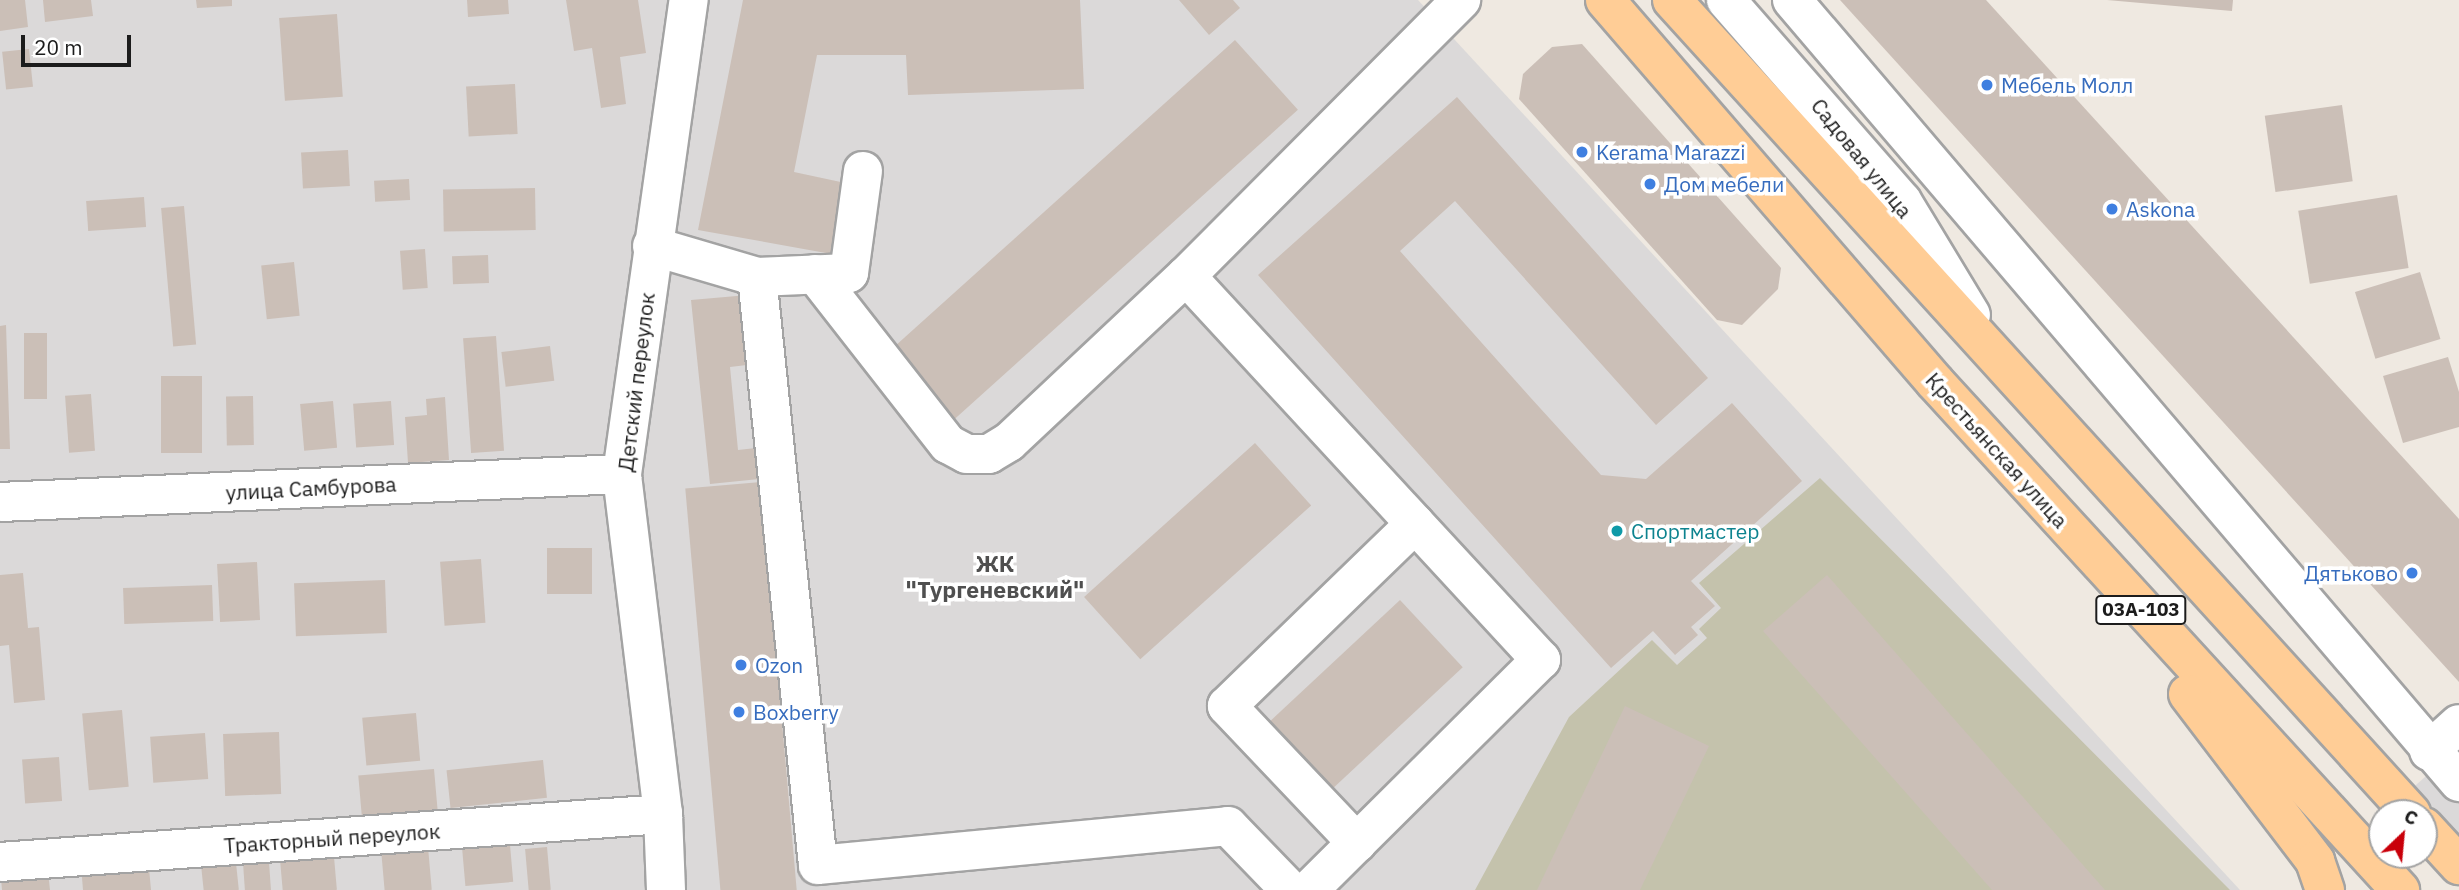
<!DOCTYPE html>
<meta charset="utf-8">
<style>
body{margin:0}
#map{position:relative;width:2459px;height:890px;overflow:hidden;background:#efe9e1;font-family:"IBM Plex Sans",sans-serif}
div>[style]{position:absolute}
.residential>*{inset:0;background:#dbd9d9}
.construction>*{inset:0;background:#c4c2ac}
.building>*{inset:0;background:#cbbfb7;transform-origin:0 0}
.roads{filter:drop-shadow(2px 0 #a3a3a3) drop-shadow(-2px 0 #a3a3a3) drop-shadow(0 2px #a3a3a3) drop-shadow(0 -2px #a3a3a3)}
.minor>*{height:38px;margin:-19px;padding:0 19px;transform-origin:19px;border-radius:19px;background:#fff}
.major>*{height:38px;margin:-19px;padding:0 19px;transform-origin:19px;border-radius:19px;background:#ffcd96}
.dots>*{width:19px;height:19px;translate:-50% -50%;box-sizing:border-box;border:4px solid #fff;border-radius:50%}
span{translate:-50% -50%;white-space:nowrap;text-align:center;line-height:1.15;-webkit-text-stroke:7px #fff;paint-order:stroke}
.shield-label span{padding:2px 5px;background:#fff;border:2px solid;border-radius:5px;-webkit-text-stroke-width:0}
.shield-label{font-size:19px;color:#1c1c1c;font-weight:700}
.shop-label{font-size:21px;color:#366cbe}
.left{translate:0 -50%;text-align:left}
.right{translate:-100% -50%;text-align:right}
.street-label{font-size:21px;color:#1c1c1c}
.culture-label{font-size:21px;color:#0d838f}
.neighbourhood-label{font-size:23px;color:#4f4f4f;font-weight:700}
.north{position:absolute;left:2368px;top:799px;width:70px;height:70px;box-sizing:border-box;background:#fff;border:2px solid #a4a4a4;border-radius:50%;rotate:26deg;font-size:19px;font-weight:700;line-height:28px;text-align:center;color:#1c1c1c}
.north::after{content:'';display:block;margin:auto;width:24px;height:32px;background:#c9000a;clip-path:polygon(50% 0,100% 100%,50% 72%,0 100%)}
.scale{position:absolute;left:21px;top:35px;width:110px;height:32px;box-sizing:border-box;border:4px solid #1c1c1c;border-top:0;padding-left:9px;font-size:21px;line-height:24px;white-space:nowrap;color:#1c1c1c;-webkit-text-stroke:5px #fff;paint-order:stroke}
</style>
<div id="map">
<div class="residential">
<div style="clip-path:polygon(0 0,1418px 0,2240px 890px,0 890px)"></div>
<div style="clip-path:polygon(2459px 747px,2459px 848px,2408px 792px)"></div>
</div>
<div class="construction">
<div style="clip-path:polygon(1820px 478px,2230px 890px,1475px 890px,1569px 717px,1652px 640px,1677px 665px,1707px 638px,1699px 629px,1721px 608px,1699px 583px)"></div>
</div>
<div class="building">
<div style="clip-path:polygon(0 0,25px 0,28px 27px,0 31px)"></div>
<div style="clip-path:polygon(43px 0,91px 0,93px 16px,45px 22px)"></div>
<div style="clip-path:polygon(196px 0,232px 0,232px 6px,197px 8px)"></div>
<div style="clip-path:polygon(467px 0,508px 0,509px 14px,468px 17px)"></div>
<div style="clip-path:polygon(566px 0,638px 0,646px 53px,620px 57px,626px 104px,601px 108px,592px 48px,574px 51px)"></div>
<div style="clip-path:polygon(743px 0,1080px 0,1084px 89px,908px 95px,906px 55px,817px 55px,794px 172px,850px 184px,837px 255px,698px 230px)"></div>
<div style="clip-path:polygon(1179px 0,1233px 0,1240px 8px,1209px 35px)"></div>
<div style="clip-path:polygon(1840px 0,1986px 0,2459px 519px,2459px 682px)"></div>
<div style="clip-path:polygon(2107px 0,2233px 0,2232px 11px)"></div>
<div style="left:337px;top:14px;width:83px;height:58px;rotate:86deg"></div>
<div style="left:1235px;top:40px;width:94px;height:463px;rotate:48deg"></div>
<div style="clip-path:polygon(1582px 44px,1781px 268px,1778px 289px,1742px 325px,1717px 320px,1519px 99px,1523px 74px,1552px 47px)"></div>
<div style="left:29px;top:49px;width:38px;height:27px;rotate:84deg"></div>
<div style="left:515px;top:84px;width:50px;height:49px;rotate:87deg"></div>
<div style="clip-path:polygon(1457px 97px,1708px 378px,1656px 425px,1455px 201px,1400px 251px,1530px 397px,1601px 475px,1646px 479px,1732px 403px,1802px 481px,1691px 581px,1715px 606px,1691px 627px,1698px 635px,1675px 655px,1653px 631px,1611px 668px,1258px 275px)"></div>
<div style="left:2342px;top:105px;width:77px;height:78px;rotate:82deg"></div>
<div style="left:348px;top:150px;width:36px;height:47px;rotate:87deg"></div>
<div style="left:409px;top:179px;width:21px;height:35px;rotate:87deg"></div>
<div style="left:535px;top:188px;width:42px;height:92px;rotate:89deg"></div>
<div style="left:2397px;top:195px;width:74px;height:100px;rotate:81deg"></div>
<div style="left:144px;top:197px;width:30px;height:58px;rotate:86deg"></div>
<div style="left:184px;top:206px;width:139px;height:23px;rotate:85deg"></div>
<div style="left:425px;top:249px;width:39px;height:25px;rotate:86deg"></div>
<div style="left:488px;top:255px;width:28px;height:36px;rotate:88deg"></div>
<div style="left:294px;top:262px;width:54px;height:33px;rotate:84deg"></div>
<div style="left:2420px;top:272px;width:70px;height:68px;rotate:73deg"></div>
<div style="clip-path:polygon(748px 295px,755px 364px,730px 367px,738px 450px,756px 448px,759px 479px,710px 484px,691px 300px)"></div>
<div style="clip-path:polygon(6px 325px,10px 449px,0 449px,0 326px)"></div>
<div style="left:24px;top:333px;width:23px;height:66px"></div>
<div style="left:496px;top:336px;width:115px;height:33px;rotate:86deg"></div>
<div style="left:550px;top:346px;width:35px;height:49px;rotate:83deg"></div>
<div style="clip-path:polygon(2448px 357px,2459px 392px,2459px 427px,2403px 443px,2383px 376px)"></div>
<div style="left:161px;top:376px;width:41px;height:77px"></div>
<div style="left:91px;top:394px;width:57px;height:26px;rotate:86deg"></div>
<div style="left:253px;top:396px;width:49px;height:27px;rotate:89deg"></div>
<div style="clip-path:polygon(445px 397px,449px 460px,408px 463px,405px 417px,427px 415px,426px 399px)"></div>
<div style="left:333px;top:401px;width:47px;height:33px;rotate:85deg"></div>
<div style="left:391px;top:401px;width:44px;height:38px;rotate:86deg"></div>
<div style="left:1255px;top:443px;width:84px;height:230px;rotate:48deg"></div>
<div style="left:761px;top:482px;width:410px;height:76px;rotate:85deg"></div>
<div style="left:547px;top:548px;width:45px;height:46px"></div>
<div style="left:481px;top:559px;width:64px;height:41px;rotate:86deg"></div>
<div style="left:257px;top:562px;width:58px;height:40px;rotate:87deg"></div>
<div style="clip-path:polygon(23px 573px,28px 628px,39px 627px,45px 700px,14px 703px,9px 645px,0 646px,0 575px)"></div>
<div style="clip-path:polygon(1827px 575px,2105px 890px,1992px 890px,1763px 631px)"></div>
<div style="left:385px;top:580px;width:53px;height:91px;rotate:88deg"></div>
<div style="left:212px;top:585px;width:36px;height:89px;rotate:88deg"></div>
<div style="left:1400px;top:600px;width:92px;height:184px;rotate:47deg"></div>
<div style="clip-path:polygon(1625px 706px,1709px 746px,1640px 890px,1537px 890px)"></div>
<div style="left:122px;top:710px;width:77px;height:40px;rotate:85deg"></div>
<div style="left:416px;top:713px;width:48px;height:54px;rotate:85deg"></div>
<div style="left:279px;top:732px;width:62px;height:56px;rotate:88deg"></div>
<div style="left:205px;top:733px;width:46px;height:55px;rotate:86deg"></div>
<div style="left:59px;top:757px;width:44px;height:37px;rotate:86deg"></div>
<div style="left:543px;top:760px;width:38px;height:97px;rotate:84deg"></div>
<div style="left:434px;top:769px;width:48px;height:76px;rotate:85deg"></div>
<div style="left:510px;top:845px;width:37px;height:48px;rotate:85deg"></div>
<div style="left:428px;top:847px;width:43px;height:47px;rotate:85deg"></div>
<div style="left:547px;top:847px;width:43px;height:22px;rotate:85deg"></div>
<div style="left:334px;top:857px;width:33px;height:54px;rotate:85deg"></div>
<div style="clip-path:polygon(148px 858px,151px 890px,83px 890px,81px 865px)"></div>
<div style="left:269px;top:862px;width:28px;height:26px;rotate:86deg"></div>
<div style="clip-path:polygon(47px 863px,50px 890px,2px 890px,0 868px)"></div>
<div style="left:236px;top:863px;width:27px;height:35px;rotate:84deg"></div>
</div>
<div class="roads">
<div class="minor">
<div style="left:1726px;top:0;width:267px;rotate:48.8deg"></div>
<div style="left:1902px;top:201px;width:133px;rotate:58.8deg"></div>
<div style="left:1792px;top:0;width:1028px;rotate:49.54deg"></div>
<div style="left:652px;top:246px;width:109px;rotate:16.4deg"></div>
<div style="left:757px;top:277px;width:92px;rotate:-2.5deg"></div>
<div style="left:849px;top:273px;width:103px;rotate:-82.2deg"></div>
<div style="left:815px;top:274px;width:216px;rotate:52deg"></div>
<div style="left:948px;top:444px;width:21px;rotate:28deg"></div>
<div style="left:967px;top:454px;width:22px"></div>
<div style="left:989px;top:454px;width:23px;rotate:-31deg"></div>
<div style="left:1009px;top:442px;width:243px;rotate:-43.2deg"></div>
<div style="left:757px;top:277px;width:591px;rotate:84.08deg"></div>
<div style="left:818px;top:865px;width:412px;rotate:-5.4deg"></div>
<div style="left:1228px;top:826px;width:89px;rotate:45.9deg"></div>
<div style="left:0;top:502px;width:623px;rotate:-2.58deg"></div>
<div style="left:2429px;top:751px;width:40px;rotate:-42deg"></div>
<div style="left:1357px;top:843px;width:189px;rotate:-133.5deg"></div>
<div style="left:1227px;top:706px;width:262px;rotate:-44.1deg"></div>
<div style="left:0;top:862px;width:665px;rotate:-4.14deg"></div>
<div style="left:666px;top:890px;width:76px;rotate:-92.3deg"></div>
<div style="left:663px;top:814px;width:342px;rotate:-96.9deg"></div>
<div style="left:622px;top:474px;width:479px;rotate:-82deg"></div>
<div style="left:1309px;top:890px;width:327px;rotate:-44.8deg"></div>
<div style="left:1541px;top:660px;width:523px;rotate:-132.75deg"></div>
<div style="left:1186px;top:276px;width:390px;rotate:-45.1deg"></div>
</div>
<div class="major">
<div style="left:1605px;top:0;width:505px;rotate:49.18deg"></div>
<div style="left:1935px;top:382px;width:689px;rotate:47.53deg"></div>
<div style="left:1672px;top:0;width:1099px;rotate:47.73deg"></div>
<div style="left:2188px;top:694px;width:210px;rotate:52.7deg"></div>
<div style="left:2315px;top:861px;width:31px;rotate:71deg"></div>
<div style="left:2424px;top:827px;width:52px;rotate:47.4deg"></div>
</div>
</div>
<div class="dots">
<div style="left:1987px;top:85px;background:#3f7fe0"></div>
<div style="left:1582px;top:152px;background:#3f7fe0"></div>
<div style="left:1650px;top:184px;background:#3f7fe0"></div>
<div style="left:2112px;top:209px;background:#3f7fe0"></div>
<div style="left:1617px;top:531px;background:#0f9aa8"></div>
<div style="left:2412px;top:573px;background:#3f7fe0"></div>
<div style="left:741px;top:665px;background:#3f7fe0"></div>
<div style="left:739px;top:712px;background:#3f7fe0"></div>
</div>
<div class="shield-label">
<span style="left:2141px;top:610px">03А-103</span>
</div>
<div class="shop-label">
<span class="left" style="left:2001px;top:85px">Мебель Молл</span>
<span class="left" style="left:1596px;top:152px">Kerama Marazzi</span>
<span class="left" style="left:1664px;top:184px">Дом мебели</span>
<span class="left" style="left:2126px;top:209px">Askona</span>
<span class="right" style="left:2398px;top:573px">Дятьково</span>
<span class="left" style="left:755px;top:665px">Ozon</span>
<span class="left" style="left:753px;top:712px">Boxberry</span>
</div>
<div class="street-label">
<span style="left:1862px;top:158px;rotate:51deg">Садовая улица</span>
<span style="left:636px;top:382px;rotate:-83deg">Детский переулок</span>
<span style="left:1997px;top:450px;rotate:48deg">Крестьянская улица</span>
<span style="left:311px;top:488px;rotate:-3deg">улица Самбурова</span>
<span style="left:332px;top:838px;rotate:-4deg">Тракторный переулок</span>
</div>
<div class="culture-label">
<span class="left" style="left:1631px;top:531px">Спортмастер</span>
</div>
<div class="neighbourhood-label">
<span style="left:995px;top:576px">ЖК<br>"Тургеневский"</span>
</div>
<div class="north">С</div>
<div class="scale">20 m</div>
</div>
